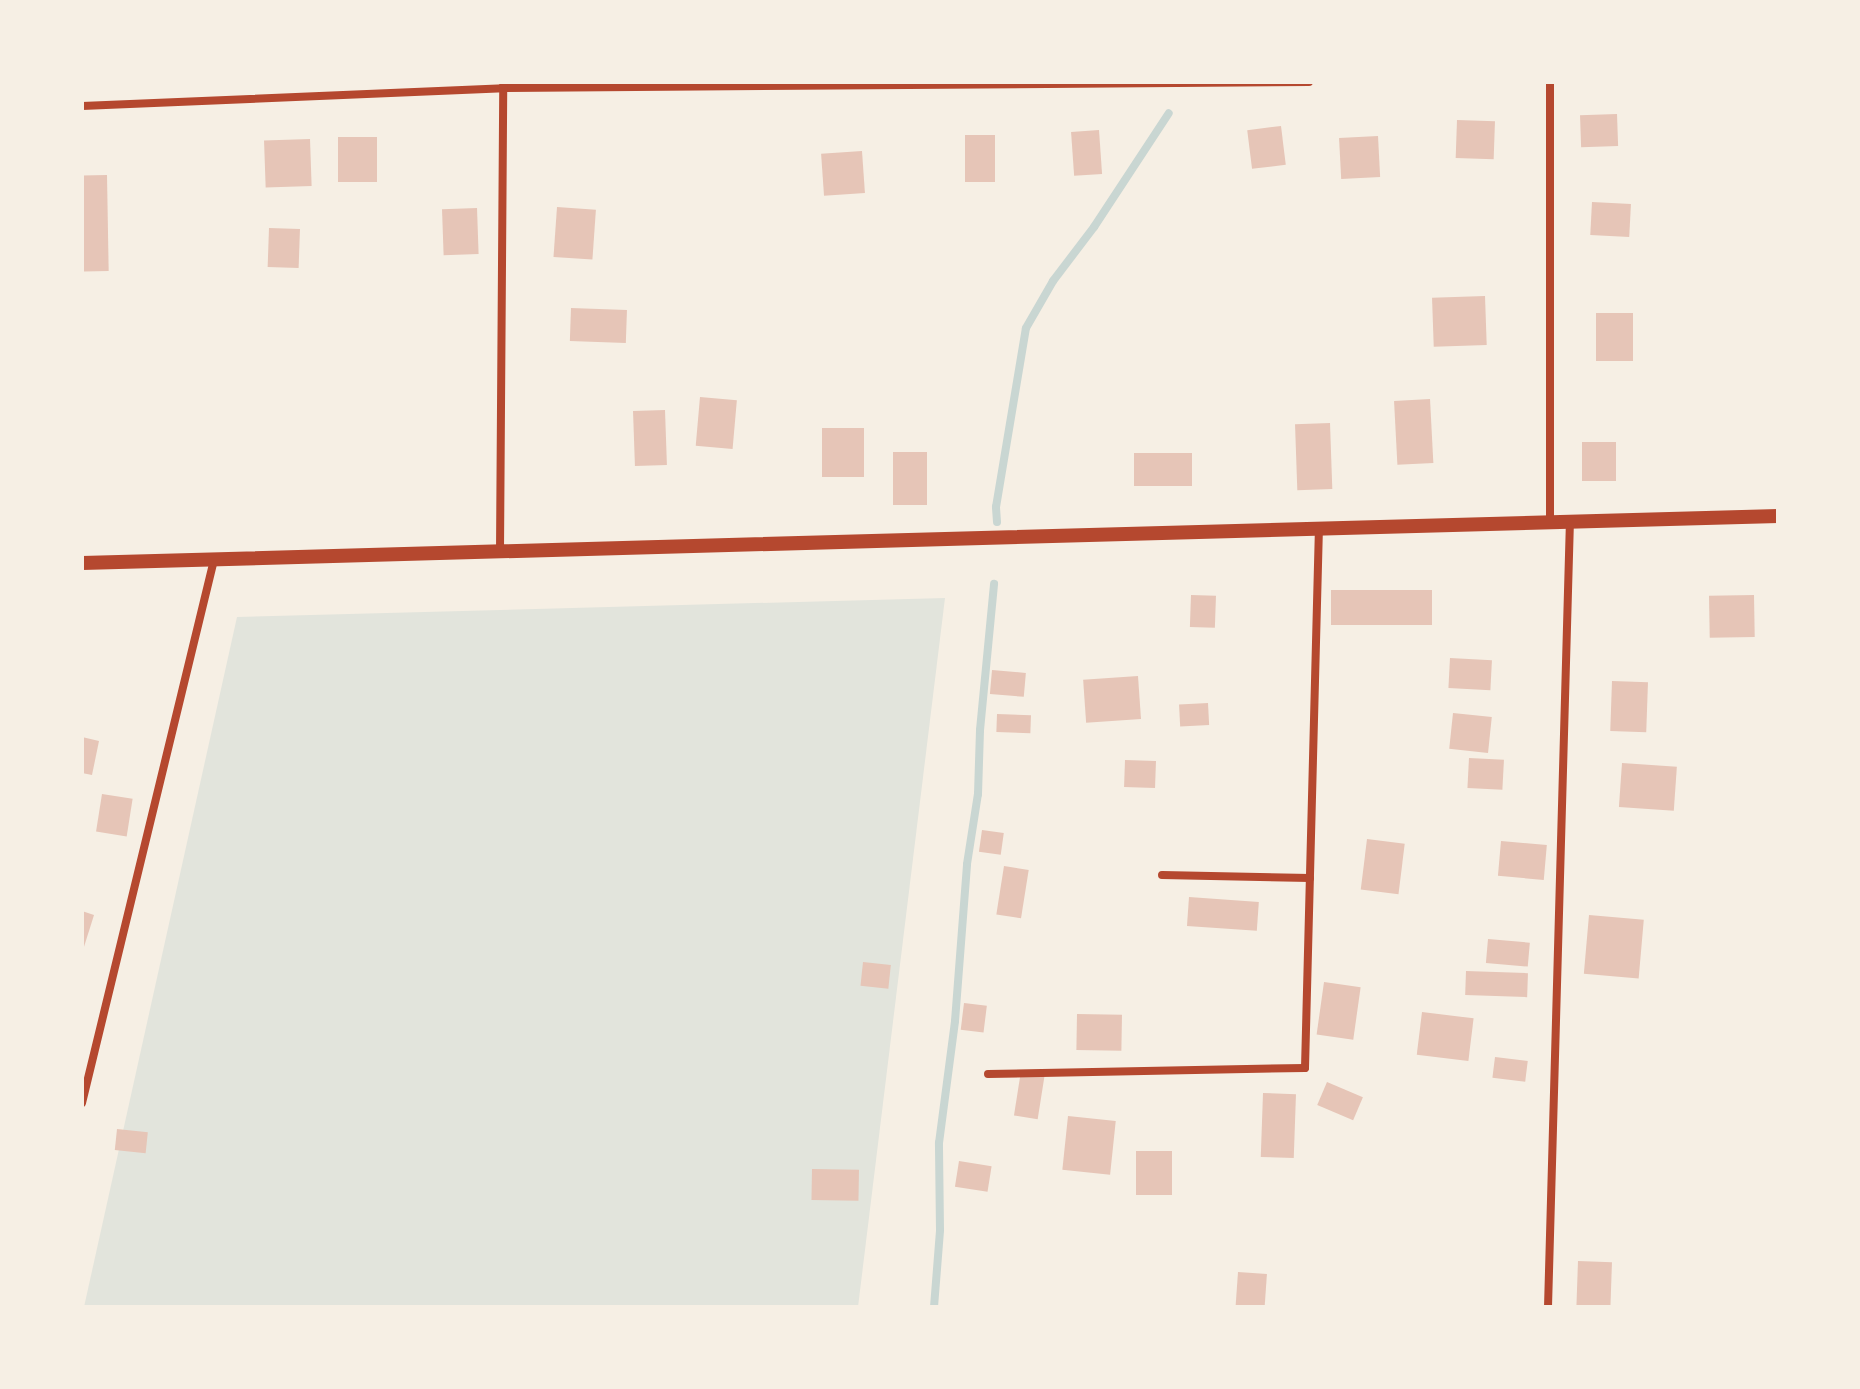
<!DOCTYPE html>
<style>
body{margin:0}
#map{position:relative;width:1860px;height:1389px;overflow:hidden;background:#f6efe4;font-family:"Sofia Sans Condensed",sans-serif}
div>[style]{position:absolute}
.green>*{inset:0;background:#e2e4dc}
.stream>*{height:8px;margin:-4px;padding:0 4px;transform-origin:4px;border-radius:4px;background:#c9d6d2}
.building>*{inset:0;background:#e6c5b7;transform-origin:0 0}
.minor>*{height:8px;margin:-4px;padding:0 4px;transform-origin:4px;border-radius:4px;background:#b5482f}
.tertiary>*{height:14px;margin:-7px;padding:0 7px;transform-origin:7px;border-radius:7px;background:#b5482f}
span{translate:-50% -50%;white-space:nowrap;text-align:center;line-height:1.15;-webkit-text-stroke:7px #f6efe4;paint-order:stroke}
.frame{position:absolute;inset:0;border:84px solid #f6efe4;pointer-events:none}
</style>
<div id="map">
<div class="green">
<div style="clip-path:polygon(945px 598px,858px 1307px,84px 1307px,237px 617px)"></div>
</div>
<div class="stream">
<div style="left:997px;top:522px;width:15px;rotate:-94deg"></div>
<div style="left:996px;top:507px;width:181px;rotate:-80.5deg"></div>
<div style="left:1026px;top:328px;width:54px;rotate:-60.1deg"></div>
<div style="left:1053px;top:281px;width:68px;rotate:-52.8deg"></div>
<div style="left:1094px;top:227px;width:136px;rotate:-56.7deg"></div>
<div style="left:934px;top:1307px;width:77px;rotate:-85.5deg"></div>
<div style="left:940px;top:1230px;width:87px;rotate:-90.7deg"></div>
<div style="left:939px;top:1143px;width:123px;rotate:-82.5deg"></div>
<div style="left:955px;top:1021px;width:157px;rotate:-85.6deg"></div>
<div style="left:967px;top:864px;width:71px;rotate:-81.1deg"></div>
<div style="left:978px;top:794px;width:64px;rotate:-88.2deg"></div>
<div style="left:980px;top:730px;width:147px;rotate:-84.5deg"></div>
</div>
<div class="building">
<div style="left:1617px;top:114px;width:32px;height:37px;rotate:88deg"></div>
<div style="left:1457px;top:120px;width:38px;height:38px;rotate:2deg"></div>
<div style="left:1281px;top:126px;width:39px;height:34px;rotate:83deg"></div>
<div style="left:1099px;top:130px;width:44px;height:28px;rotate:86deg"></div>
<div style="left:965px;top:135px;width:30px;height:47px"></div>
<div style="left:1378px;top:136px;width:41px;height:39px;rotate:87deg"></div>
<div style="left:338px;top:137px;width:39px;height:45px"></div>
<div style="left:310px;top:139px;width:47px;height:46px;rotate:88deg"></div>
<div style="left:862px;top:151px;width:42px;height:41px;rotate:86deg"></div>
<div style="left:107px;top:175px;width:96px;height:25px;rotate:89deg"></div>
<div style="left:1592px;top:202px;width:39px;height:33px;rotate:3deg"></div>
<div style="left:557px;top:207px;width:39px;height:50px;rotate:4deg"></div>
<div style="left:477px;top:208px;width:46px;height:35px;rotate:88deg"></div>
<div style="left:269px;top:228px;width:31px;height:39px;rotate:2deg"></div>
<div style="left:1485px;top:296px;width:49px;height:53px;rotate:88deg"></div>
<div style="left:571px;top:308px;width:56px;height:33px;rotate:2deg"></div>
<div style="left:1596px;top:313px;width:37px;height:48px"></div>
<div style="left:700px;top:397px;width:37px;height:49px;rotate:5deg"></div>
<div style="left:1430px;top:399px;width:64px;height:36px;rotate:87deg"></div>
<div style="left:665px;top:410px;width:55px;height:32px;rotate:88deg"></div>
<div style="left:1330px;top:423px;width:66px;height:35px;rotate:88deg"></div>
<div style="left:822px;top:428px;width:42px;height:49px"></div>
<div style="left:1582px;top:442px;width:34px;height:39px"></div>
<div style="left:893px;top:452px;width:34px;height:53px"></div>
<div style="left:1134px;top:453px;width:58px;height:33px"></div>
<div style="left:1331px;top:590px;width:101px;height:35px"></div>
<div style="left:1191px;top:595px;width:25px;height:32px;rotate:2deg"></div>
<div style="left:1754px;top:595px;width:42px;height:45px;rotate:89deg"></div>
<div style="left:1450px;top:658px;width:42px;height:30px;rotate:3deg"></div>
<div style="left:992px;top:670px;width:34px;height:24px;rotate:5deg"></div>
<div style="left:1138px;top:676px;width:43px;height:55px;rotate:86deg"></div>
<div style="left:1612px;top:681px;width:36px;height:50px;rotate:2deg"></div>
<div style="left:1208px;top:703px;width:22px;height:29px;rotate:87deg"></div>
<div style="left:1453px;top:713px;width:39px;height:36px;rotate:6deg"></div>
<div style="left:997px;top:714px;width:34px;height:18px;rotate:2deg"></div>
<div style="clip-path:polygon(82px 737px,99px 741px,92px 775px,82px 773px)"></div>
<div style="left:1469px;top:758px;width:35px;height:30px;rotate:3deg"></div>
<div style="left:1125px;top:760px;width:31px;height:27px;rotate:2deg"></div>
<div style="left:1622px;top:763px;width:55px;height:44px;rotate:4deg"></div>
<div style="left:102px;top:794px;width:31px;height:38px;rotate:9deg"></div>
<div style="left:982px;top:830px;width:22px;height:22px;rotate:8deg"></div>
<div style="left:1367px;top:839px;width:38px;height:51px;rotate:7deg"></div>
<div style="left:1501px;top:841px;width:46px;height:35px;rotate:5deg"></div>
<div style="left:1004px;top:866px;width:25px;height:49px;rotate:9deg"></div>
<div style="left:1189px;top:897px;width:70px;height:29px;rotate:4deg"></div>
<div style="clip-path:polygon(82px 911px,94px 915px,83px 950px,82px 950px)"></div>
<div style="left:1589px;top:915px;width:55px;height:59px;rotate:5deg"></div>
<div style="left:1488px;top:939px;width:42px;height:24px;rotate:5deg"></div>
<div style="left:863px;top:962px;width:28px;height:24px;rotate:6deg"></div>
<div style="left:1466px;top:971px;width:62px;height:24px;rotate:2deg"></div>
<div style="left:1324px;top:982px;width:37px;height:53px;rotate:8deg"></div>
<div style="left:964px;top:1003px;width:23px;height:27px;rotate:7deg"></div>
<div style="left:1422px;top:1012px;width:52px;height:43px;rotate:7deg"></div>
<div style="left:1077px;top:1014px;width:45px;height:36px;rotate:1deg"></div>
<div style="left:1495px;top:1057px;width:33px;height:21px;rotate:7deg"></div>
<div style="left:1021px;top:1071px;width:24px;height:45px;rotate:9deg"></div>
<div style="left:1327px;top:1082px;width:39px;height:25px;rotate:23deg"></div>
<div style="left:1263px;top:1093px;width:33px;height:64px;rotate:2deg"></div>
<div style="left:1068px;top:1116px;width:48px;height:54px;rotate:6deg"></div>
<div style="left:117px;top:1129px;width:31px;height:21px;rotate:6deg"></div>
<div style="left:1136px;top:1151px;width:36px;height:44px"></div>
<div style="left:959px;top:1161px;width:33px;height:26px;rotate:9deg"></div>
<div style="left:812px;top:1169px;width:47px;height:31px;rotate:1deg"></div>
<div style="left:1578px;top:1261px;width:34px;height:46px;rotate:2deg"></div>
<div style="left:1238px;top:1272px;width:29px;height:35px;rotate:4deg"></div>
</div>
<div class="minor">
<div style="left:82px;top:106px;width:422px;rotate:-2.4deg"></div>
<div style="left:504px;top:88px;width:805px;rotate:-0.43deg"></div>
<div style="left:1550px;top:520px;width:438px;rotate:-90deg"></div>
<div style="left:500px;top:551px;width:467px;rotate:-89.6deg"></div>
<div style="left:1162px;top:875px;width:148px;rotate:1.2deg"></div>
<div style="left:988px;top:1074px;width:317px;rotate:-1.1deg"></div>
<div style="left:1305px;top:1068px;width:541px;rotate:-88.52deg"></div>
<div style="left:82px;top:1103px;width:559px;rotate:-76.34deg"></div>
<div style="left:1548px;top:1307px;width:787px;rotate:-88.4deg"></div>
</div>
<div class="tertiary">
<div style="left:82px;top:563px;width:1697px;rotate:-1.59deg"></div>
</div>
<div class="frame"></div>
</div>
